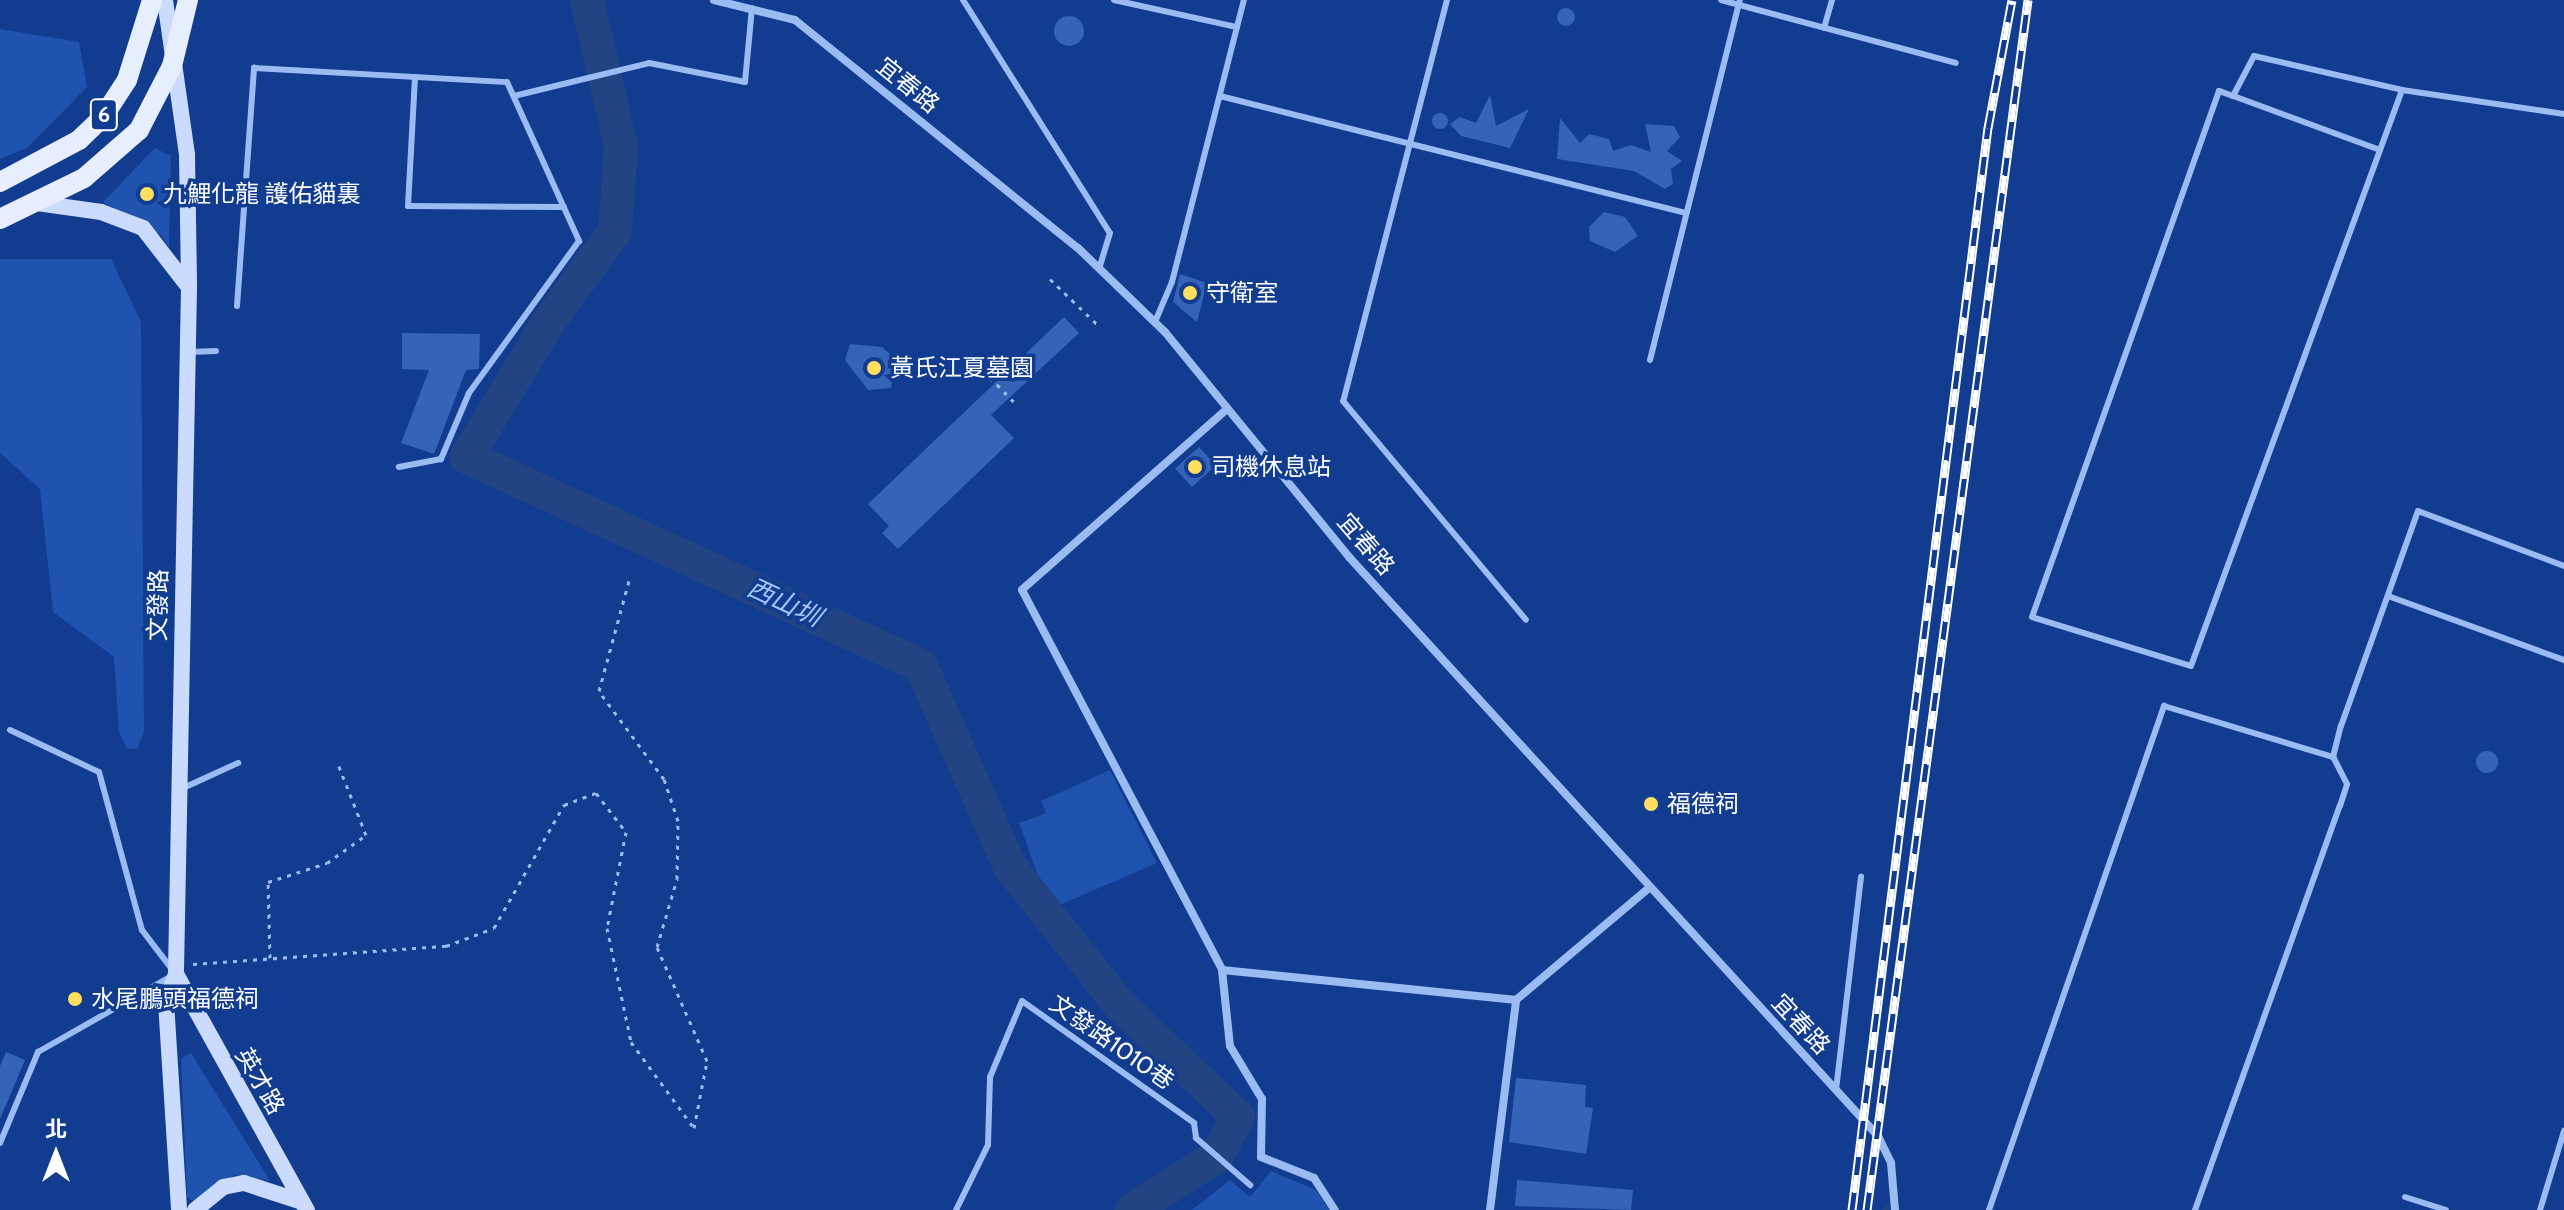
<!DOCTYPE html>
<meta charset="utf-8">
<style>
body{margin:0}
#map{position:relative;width:2564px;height:1210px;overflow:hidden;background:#113c90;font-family:Cabin,"Noto Sans TC",sans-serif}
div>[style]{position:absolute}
.green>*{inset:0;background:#1f53ae}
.stream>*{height:6px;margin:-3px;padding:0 3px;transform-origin:3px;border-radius:3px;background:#234483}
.river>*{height:34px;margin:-17px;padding:0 17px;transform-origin:17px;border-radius:17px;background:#234483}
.building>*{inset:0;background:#3463b8;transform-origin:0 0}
.round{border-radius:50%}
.path>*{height:3px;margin-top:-1.5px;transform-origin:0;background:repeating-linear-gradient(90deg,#9bbbf3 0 4px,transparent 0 10px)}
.lane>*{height:6px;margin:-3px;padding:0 3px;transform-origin:3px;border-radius:3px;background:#9bbbf3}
.street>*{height:8px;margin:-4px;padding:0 4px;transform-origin:4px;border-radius:4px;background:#9bbbf3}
.secondary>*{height:16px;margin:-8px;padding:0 8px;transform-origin:8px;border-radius:8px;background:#cadbfd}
.primary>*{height:20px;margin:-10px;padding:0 10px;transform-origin:10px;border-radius:10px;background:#e7eeff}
.rail>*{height:9px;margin-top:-4.5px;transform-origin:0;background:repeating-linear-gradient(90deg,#113c90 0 18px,#fff 0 36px);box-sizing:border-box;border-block:2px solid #fff}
.dots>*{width:22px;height:22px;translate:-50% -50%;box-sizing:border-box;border:4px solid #113c90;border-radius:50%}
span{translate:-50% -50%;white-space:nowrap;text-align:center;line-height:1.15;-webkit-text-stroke:7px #113c90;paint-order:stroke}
.shield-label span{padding:2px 6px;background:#113c90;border:2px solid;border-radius:6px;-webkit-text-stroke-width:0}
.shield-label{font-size:22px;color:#fff;font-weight:700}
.street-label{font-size:24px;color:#fff}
.poi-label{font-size:24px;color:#fff}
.left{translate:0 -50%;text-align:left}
.water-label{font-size:26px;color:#a7c5fa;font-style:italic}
.north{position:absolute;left:16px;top:1114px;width:80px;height:80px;-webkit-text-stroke:6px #113c90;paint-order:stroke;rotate:0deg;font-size:22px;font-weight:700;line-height:32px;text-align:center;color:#fff}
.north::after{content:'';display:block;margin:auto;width:28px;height:36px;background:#fff;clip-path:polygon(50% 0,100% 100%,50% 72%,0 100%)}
</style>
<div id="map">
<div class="green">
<div style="clip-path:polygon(0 29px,79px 42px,87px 87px,27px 148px,0 159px)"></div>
<div style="clip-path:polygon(155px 148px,171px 156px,169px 248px,161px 235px,103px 202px)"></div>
<div style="clip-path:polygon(0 259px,111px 259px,141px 322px,144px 732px,137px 749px,127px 748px,119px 732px,114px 657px,53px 612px,40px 489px,0 453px)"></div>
<div style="clip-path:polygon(1110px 770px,1157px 863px,1050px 909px,1019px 823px,1046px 813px,1041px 801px)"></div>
<div style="clip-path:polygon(191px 1053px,270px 1181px,234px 1175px,193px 1201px,187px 1197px,181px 1059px)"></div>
<div style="clip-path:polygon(1271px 1171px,1316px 1190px,1329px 1210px,1192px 1210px,1230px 1180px,1250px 1197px)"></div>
</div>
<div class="stream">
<div style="left:1886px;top:1210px;width:1px;rotate:-90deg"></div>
</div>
<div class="river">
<div style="left:587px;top:0;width:150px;rotate:76.9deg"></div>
<div style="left:621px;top:146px;width:85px;rotate:94deg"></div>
<div style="left:615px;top:231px;width:114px;rotate:126.1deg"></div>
<div style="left:548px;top:323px;width:157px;rotate:121.2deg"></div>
<div style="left:467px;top:457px;width:500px;rotate:24.7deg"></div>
<div style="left:921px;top:666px;width:220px;rotate:66.1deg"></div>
<div style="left:1010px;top:867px;width:175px;rotate:51.5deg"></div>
<div style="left:1119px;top:1004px;width:164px;rotate:43.5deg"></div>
<div style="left:1238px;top:1117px;width:46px;rotate:118.8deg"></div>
<div style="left:1216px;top:1157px;width:99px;rotate:147.8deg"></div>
</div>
<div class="building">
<div class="round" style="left:1557px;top:8px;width:18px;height:18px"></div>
<div class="round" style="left:1054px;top:16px;width:30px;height:30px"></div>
<div style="clip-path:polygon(1490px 95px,1496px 126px,1529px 109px,1510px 148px,1461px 136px,1450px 124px,1460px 117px,1476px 123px)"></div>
<div class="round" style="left:1432px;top:113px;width:16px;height:16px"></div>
<div style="clip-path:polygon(1560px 118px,1580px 143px,1589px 134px,1609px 139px,1613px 151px,1631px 145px,1651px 152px,1645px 124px,1674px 126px,1680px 137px,1667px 151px,1682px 161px,1671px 169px,1673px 184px,1665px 189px,1634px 171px,1557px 159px)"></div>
<div style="clip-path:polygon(1604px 212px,1625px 217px,1638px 236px,1615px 252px,1590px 241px,1589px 227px)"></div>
<div style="clip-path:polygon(1180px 274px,1207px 283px,1197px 322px,1173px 302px)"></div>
<div style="clip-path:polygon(1064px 317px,1079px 333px,991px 415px,1014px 438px,898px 549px,882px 533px,889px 526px,868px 504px)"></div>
<div style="clip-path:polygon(402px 333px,480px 334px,479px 369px,466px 370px,434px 454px,401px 443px,429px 370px,402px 369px)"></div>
<div style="clip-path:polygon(850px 344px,882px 347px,897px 360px,891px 388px,868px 390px,845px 360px)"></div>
<div style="left:1199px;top:447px;width:25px;height:32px;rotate:48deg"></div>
<div class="round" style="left:2476px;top:751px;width:22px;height:22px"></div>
<div style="clip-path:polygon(6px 1052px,25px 1060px,0 1119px,0 1066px)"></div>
<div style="clip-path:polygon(1516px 1078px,1586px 1085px,1585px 1107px,1593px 1108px,1586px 1154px,1509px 1142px)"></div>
<div style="clip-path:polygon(1517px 1180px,1633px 1190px,1631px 1210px,1515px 1206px)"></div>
</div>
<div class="path">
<div style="left:1050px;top:279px;width:68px;rotate:43.8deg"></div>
<div style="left:976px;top:363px;width:56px;rotate:45.7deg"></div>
<div style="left:270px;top:958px;width:76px;rotate:-91.5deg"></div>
<div style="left:268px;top:882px;width:62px;rotate:-17.9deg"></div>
<div style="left:327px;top:863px;width:48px;rotate:-35.7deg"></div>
<div style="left:366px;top:835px;width:76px;rotate:-111.5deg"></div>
<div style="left:193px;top:964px;width:254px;rotate:-4.1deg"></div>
<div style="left:446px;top:946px;width:51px;rotate:-20.6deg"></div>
<div style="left:494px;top:928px;width:142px;rotate:-60.4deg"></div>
<div style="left:564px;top:805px;width:34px;rotate:-21deg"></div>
<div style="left:596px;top:793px;width:49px;rotate:52.4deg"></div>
<div style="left:626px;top:832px;width:98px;rotate:101.2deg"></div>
<div style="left:607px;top:928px;width:116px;rotate:78.1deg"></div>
<div style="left:631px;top:1042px;width:107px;rotate:53.8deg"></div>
<div style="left:694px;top:1128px;width:68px;rotate:-79deg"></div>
<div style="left:707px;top:1061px;width:124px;rotate:-113.7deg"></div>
<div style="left:657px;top:947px;width:71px;rotate:-73.6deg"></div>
<div style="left:677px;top:879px;width:58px;rotate:-89deg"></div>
<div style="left:678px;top:821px;width:44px;rotate:-108.4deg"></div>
<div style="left:664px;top:779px;width:109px;rotate:-126.5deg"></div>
<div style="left:599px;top:691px;width:118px;rotate:-74.8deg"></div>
</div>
<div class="lane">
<div style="left:963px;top:0;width:275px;rotate:57.8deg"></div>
<div style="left:1110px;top:233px;width:34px;rotate:107deg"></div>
<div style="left:1114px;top:0;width:126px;rotate:12.4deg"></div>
<div style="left:1447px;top:0;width:414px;rotate:104.5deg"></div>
<div style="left:1343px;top:401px;width:285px;rotate:50.1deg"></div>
<div style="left:1721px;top:0;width:243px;rotate:15deg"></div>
<div style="left:1824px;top:28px;width:29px;rotate:-74deg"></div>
<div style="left:415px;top:77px;width:129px;rotate:93.1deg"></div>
<div style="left:408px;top:206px;width:156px;rotate:0.4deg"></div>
<div style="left:514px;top:96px;width:139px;rotate:-13.7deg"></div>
<div style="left:649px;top:63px;width:98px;rotate:11.2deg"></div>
<div style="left:745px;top:82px;width:74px;rotate:-84.6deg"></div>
<div style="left:1220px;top:96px;width:481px;rotate:14.1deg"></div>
<div style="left:2233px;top:96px;width:15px;rotate:-160deg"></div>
<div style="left:2219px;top:91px;width:558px;rotate:109.57deg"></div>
<div style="left:2032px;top:617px;width:166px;rotate:17.1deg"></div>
<div style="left:2191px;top:666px;width:613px;rotate:-69.88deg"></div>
<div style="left:2380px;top:150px;width:157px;rotate:-159.8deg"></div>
<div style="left:2233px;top:96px;width:45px;rotate:-62.3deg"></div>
<div style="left:2254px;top:56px;width:152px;rotate:12.9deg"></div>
<div style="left:2402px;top:90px;width:164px;rotate:8.4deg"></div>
<div style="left:237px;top:306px;width:239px;rotate:-85.9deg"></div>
<div style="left:254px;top:68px;width:253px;rotate:3.2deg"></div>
<div style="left:507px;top:82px;width:175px;rotate:65.6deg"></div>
<div style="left:579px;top:241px;width:188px;rotate:125.9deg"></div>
<div style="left:469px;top:393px;width:72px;rotate:113deg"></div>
<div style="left:441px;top:459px;width:43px;rotate:169.2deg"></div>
<div style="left:1155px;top:322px;width:43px;rotate:-67deg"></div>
<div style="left:1172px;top:282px;width:291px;rotate:-75.7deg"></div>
<div style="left:189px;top:352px;width:27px;rotate:-2deg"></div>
<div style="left:1650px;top:360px;width:371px;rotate:-76deg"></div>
<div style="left:2388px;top:596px;width:187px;rotate:20deg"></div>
<div style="left:10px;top:730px;width:98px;rotate:25.3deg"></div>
<div style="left:99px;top:772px;width:164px;rotate:74.8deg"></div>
<div style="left:142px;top:930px;width:48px;rotate:52.7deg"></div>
<div style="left:181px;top:789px;width:63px;rotate:-24.5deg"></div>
<div style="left:1836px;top:1090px;width:215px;rotate:-83.3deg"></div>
<div style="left:0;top:1143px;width:99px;rotate:-67.3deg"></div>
<div style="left:38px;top:1052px;width:154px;rotate:-29.6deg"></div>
<div style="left:2405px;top:1197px;width:43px;rotate:17.6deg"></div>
<div style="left:956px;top:1210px;width:72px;rotate:-63.8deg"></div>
<div style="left:988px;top:1145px;width:68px;rotate:-88.3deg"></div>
<div style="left:990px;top:1077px;width:82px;rotate:-67.2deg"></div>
<div style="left:1022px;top:1001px;width:211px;rotate:35.3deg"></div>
<div style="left:1194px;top:1123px;width:15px;rotate:82deg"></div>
<div style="left:1196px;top:1138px;width:72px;rotate:41deg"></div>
<div style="left:1989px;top:1210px;width:534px;rotate:-70.85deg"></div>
<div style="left:2164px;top:706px;width:177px;rotate:16.8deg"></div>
<div style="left:2195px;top:1210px;width:429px;rotate:-70.3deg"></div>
<div style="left:2340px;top:806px;width:23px;rotate:-72deg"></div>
<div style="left:2347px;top:784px;width:30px;rotate:-117deg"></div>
<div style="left:2333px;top:757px;width:32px;rotate:-76deg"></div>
<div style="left:2341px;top:726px;width:228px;rotate:-70.3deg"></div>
<div style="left:2418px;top:511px;width:156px;rotate:20.6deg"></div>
<div style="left:2540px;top:1210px;width:83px;rotate:-73.1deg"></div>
</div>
<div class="street">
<div style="left:714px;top:0;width:83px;rotate:13.9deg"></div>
<div style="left:795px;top:20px;width:363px;rotate:38.9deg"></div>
<div style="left:1078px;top:248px;width:121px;rotate:44deg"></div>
<div style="left:1165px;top:332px;width:291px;rotate:50.7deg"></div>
<div style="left:1349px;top:557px;width:784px;rotate:47.58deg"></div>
<div style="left:1878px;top:1136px;width:30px;rotate:64deg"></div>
<div style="left:1891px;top:1163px;width:47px;rotate:85.1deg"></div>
<div style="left:1227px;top:409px;width:273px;rotate:138.6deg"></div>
<div style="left:1022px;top:590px;width:429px;rotate:62.2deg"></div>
<div style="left:1222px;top:970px;width:76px;rotate:84deg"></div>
<div style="left:1230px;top:1046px;width:62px;rotate:58.9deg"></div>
<div style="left:1262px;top:1099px;width:58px;rotate:91deg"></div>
<div style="left:1261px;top:1157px;width:57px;rotate:21.6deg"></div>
<div style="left:1314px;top:1178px;width:38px;rotate:57deg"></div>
<div style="left:1222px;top:970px;width:296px;rotate:5.8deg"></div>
<div style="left:1490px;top:1210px;width:212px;rotate:-82.9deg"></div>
<div style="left:1516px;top:1000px;width:174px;rotate:-40.1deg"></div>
</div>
<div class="secondary">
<div style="left:165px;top:0;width:157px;rotate:81.9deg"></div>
<div style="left:187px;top:155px;width:133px;rotate:89.1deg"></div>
<div style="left:189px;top:288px;width:686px;rotate:91.09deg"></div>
<div style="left:176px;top:974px;width:30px;rotate:110deg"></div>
<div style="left:166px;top:1002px;width:208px;rotate:86.4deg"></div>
<div style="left:37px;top:203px;width:65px;rotate:8deg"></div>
<div style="left:101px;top:212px;width:45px;rotate:20.9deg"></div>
<div style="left:143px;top:228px;width:72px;rotate:52.3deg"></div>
<div style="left:176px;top:974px;width:270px;rotate:61deg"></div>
<div style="left:195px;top:1210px;width:36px;rotate:-39deg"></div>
<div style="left:223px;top:1187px;width:21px;rotate:-11deg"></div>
<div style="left:244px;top:1183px;width:61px;rotate:18.1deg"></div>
</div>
<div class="primary">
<div style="left:0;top:182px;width:89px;rotate:-28deg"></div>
<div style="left:79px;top:140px;width:33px;rotate:-44deg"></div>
<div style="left:103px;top:117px;width:44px;rotate:-57deg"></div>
<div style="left:127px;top:80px;width:84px;rotate:-72.6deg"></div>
<div style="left:0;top:219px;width:93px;rotate:-26deg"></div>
<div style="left:84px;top:178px;width:73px;rotate:-41.1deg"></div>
<div style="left:139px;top:130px;width:72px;rotate:-62.7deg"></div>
<div style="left:172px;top:66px;width:68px;rotate:-76.4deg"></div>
</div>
<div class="rail">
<div style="left:1852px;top:1210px;width:1091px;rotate:-82.84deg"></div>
<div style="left:1988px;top:128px;width:130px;rotate:-79.4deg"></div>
<div style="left:1867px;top:1210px;width:1221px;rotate:-82.42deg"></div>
</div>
<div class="dots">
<div style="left:147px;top:194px;background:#ffdf5d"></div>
<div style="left:1190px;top:293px;background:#ffdf5d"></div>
<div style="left:874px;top:368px;background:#ffdf5d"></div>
<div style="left:1195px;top:467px;background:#ffdf5d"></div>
<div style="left:1651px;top:804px;background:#ffdf5d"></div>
<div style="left:75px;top:999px;background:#ffdf5d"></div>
</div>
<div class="shield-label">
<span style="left:104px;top:115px">6</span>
</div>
<div class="street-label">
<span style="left:908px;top:85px;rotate:39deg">宜春路</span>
<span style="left:1366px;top:544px;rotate:49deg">宜春路</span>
<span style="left:158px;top:605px;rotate:-89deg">文發路</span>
<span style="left:1801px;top:1024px;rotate:47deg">宜春路</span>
<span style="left:1112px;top:1042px;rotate:35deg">文發路1010巷</span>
<span style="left:260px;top:1081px;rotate:60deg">英才路</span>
</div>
<div class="poi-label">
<span class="left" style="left:163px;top:194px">九鯉化龍 護佑貓裏</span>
<span class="left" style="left:1206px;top:293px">守衛室</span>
<span class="left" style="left:890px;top:368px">黃氏江夏墓園</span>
<span class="left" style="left:1211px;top:467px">司機休息站</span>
<span class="left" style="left:1667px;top:804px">福德祠</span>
<span class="left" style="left:91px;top:999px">水尾鵬頭福德祠</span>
</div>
<div class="water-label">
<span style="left:784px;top:603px;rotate:25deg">西山圳</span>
</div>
<div class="north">北</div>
</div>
